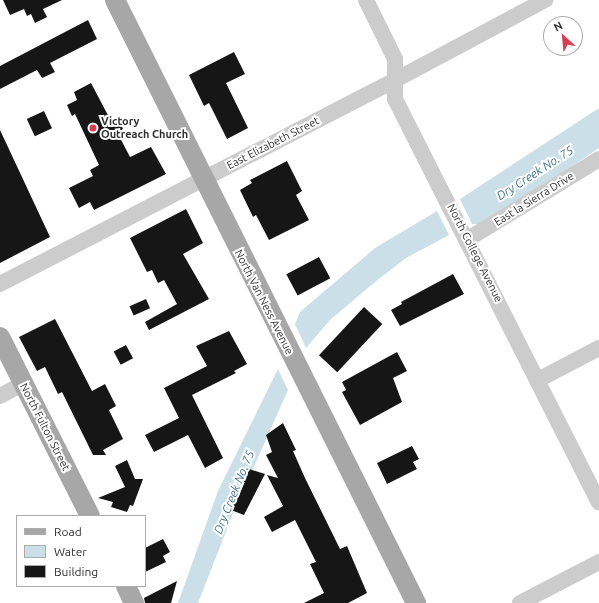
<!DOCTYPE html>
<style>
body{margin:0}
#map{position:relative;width:599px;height:603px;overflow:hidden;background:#fff;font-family:Ubuntu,sans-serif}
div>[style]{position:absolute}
.water>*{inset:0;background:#cbdfe9}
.building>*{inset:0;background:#161616;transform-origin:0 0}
.minor>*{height:16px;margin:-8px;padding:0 8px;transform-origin:8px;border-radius:8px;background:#ccc}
.major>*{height:20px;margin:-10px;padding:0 10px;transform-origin:10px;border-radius:10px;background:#a7a7a7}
.dots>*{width:11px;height:11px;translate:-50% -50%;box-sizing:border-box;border:2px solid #fff;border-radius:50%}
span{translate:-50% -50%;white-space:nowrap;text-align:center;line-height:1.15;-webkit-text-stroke:4px #fff;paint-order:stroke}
.poi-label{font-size:11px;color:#2f2f2f;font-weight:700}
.left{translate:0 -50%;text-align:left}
.street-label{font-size:11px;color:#2f2f2f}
.water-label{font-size:12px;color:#42738b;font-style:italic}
.legend{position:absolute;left:16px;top:515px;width:130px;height:72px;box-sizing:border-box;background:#fff;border:1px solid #acacac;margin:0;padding:5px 7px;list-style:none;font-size:12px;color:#2f2f2f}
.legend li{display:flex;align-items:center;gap:8px;height:20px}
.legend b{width:20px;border:1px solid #acacac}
.north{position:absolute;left:543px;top:16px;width:40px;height:40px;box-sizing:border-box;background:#fff;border:1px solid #acacac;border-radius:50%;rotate:333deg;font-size:11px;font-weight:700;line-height:16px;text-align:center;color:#2f2f2f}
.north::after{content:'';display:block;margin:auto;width:14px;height:18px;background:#d83e51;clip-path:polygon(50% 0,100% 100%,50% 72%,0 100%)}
</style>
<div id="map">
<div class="water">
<div style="clip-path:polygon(599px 108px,599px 148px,534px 192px,478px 224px,472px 224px,460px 199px)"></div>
<div style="clip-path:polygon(437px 211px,449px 235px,406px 258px,375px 282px,330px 320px,306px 348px,295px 324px,300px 312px,375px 248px)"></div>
<div style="clip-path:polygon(278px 369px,288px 390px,232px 516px,198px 603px,178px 603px,218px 491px)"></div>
</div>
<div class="building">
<div style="clip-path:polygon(3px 0,62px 0,43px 9px,47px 17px,35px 23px,31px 14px,27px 16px,24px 9px,10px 15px)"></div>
<div style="clip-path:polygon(88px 20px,97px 39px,50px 63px,55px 72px,42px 78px,37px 70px,0 89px,0 66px)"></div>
<div style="clip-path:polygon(234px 52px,245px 74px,226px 83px,248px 128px,227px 139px,209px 103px,204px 106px,189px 75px)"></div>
<div style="clip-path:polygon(91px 83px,111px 121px,117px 118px,123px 129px,117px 132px,130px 157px,151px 147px,166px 174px,94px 210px,90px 202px,79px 208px,69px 188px,93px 176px,90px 170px,99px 165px,75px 114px,72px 116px,67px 105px,77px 100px,74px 92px)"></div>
<div style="left:44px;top:111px;width:19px;height:19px;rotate:65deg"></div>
<div style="clip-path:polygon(0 130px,50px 237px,0 263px)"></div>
<div style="clip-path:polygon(287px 161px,302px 191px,296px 195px,309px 220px,269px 240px,256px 215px,253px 217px,240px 190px,252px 183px,250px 180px)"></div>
<div style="clip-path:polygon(186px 209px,203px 243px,183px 254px,209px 299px,149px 330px,145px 322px,177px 304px,164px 280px,158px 283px,152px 270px,147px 272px,130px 238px)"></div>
<div style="left:319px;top:257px;width:24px;height:37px;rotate:62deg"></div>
<div style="clip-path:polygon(453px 274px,464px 294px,400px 326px,391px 310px,402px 304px,401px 302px)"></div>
<div style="left:146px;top:299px;width:10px;height:18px;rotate:66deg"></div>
<div style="left:364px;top:307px;width:25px;height:66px;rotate:43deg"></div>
<div style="clip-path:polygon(55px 319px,92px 391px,105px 384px,116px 406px,109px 410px,123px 439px,103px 450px,106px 455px,93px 455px,62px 392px,58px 394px,45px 367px,37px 371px,19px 337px)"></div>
<div style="clip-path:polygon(229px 331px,247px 364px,234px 371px,236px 373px,192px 395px,223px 458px,205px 468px,188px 435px,154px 452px,145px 435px,179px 418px,164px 388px,207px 366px,196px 346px)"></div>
<div style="left:126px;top:345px;width:15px;height:14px;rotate:62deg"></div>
<div style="clip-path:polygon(397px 352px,407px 371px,393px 378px,402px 402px,360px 425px,342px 392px,346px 390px,342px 382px)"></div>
<div style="clip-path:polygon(283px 423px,296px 450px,293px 451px,305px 478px,340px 549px,347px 546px,367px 593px,348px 603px,304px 603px,324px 593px,310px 564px,316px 562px,295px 520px,272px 532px,264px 517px,283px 506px,267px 475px,278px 478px,266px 455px,272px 452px,266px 435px)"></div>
<div style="clip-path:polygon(412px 446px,419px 459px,413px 462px,417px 469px,387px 484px,377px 463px)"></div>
<div style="clip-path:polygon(127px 460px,135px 479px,143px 479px,133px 506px,130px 505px,127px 512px,111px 507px,113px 502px,98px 498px,125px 487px,115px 466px)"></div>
<div style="clip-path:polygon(249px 469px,265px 474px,244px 515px,231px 510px)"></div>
<div style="clip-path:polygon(163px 539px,170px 552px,163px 556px,166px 562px,145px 572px,145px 548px)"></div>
<div style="clip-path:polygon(177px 581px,171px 603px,145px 603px,144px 598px)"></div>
</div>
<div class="minor">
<div style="left:366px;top:0;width:66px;rotate:63.8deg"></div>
<div style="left:395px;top:59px;width:40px;rotate:90deg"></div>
<div style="left:395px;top:99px;width:452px;rotate:63.2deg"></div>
<div style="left:468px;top:239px;width:153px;rotate:-31.4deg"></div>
<div style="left:0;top:284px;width:432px;rotate:-27.3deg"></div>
<div style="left:384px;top:86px;width:183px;rotate:-28.1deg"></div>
<div style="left:538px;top:380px;width:69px;rotate:-27.7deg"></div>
<div style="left:0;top:396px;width:26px;rotate:-28deg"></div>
<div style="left:520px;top:603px;width:89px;rotate:-27.4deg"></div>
</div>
<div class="major">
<div style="left:115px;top:0;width:674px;rotate:63.47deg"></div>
<div style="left:0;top:337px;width:200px;rotate:63.3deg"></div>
<div style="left:126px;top:586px;width:19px;rotate:65deg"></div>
</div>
<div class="dots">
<div style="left:93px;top:128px;background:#d83e51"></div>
</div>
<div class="poi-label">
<span class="left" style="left:101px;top:128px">Victory<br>Outreach Church</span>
</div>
<div class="street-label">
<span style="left:273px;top:143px;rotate:-27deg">East Elizabeth Street</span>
<span style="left:534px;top:199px;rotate:-32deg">East la Sierra Drive</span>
<span style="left:475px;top:253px;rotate:63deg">North College Avenue</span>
<span style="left:264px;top:302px;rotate:63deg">North Van Ness Avenue</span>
<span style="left:45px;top:427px;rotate:63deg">North Fulton Street</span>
</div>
<div class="water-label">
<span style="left:535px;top:173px;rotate:-33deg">Dry Creek No. 75</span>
<span style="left:234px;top:492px;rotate:-68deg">Dry Creek No. 75</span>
</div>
<ul class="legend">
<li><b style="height:5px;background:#a7a7a7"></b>Road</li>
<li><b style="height:11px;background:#cbdfe9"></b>Water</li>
<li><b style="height:11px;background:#161616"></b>Building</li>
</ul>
<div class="north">N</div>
</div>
